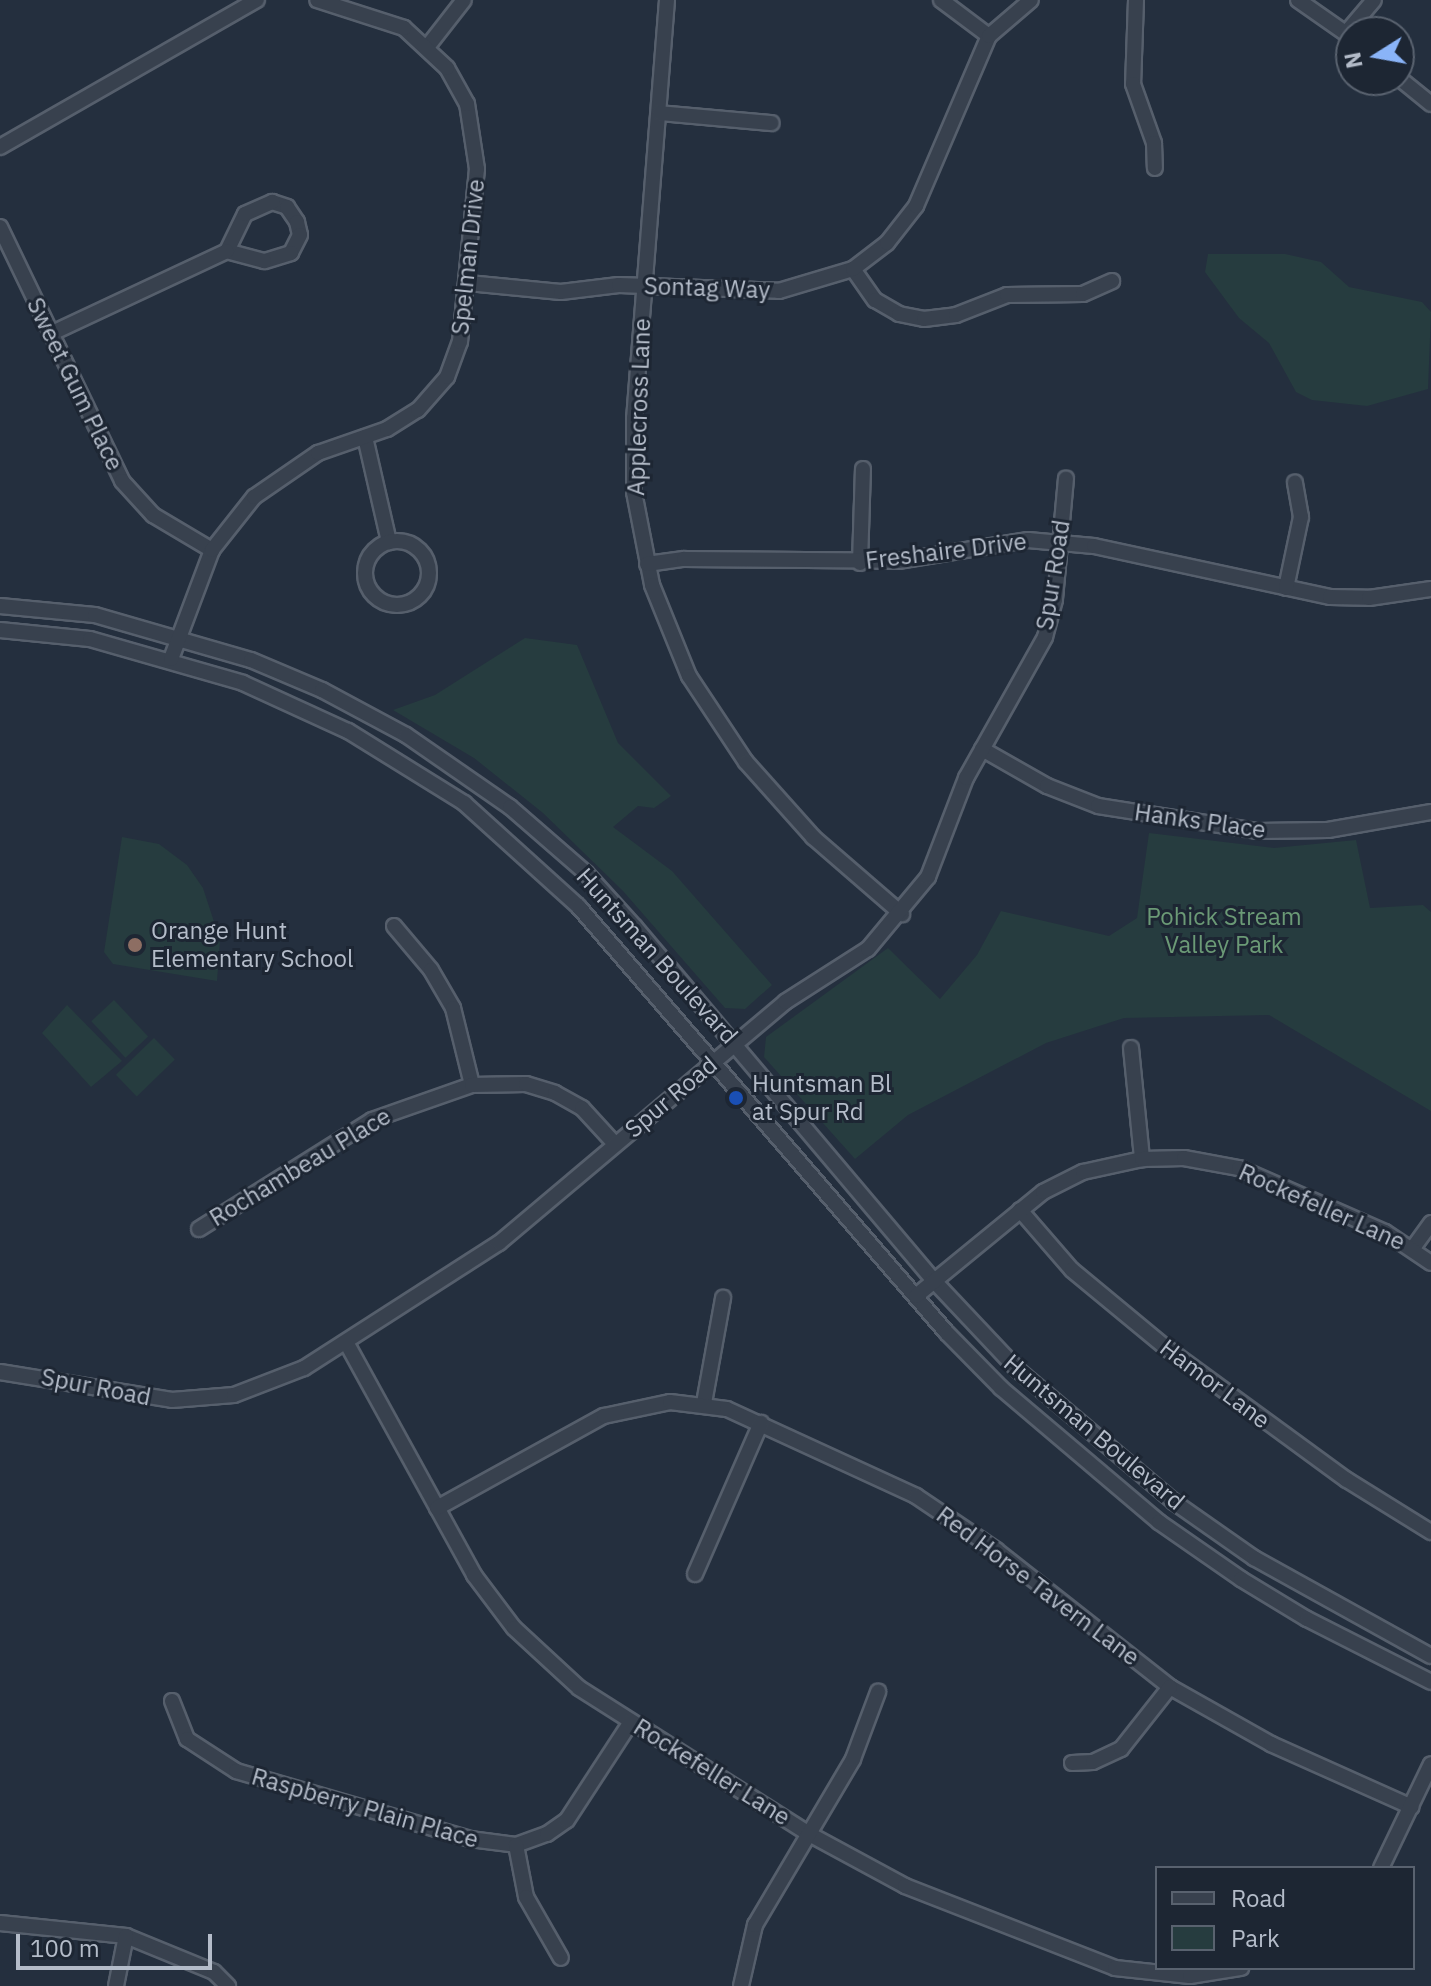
<!DOCTYPE html>
<style>
body{margin:0}
#map{position:relative;width:1431px;height:1986px;overflow:hidden;background:#242f3e;font-family:"IBM Plex Sans",sans-serif}
div>[style]{position:absolute}
.green>*{inset:0;background:#263c3f;transform-origin:0 0}
.roads{filter:drop-shadow(2px 0 #565f6c) drop-shadow(-2px 0 #565f6c) drop-shadow(0 2px #565f6c) drop-shadow(0 -2px #565f6c)}
.minor>*{height:14px;margin:-7px;padding:0 7px;transform-origin:7px;border-radius:7px;background:#38414e}
.minor>.ring{margin:-7px;padding:0;box-sizing:content-box;background:none;border:14px solid #38414e;border-radius:50%}
.dots>*{width:22px;height:22px;translate:-50% -50%;box-sizing:border-box;border:4px solid #1d2633;border-radius:50%}
span{translate:-50% -50%;white-space:nowrap;text-align:center;line-height:1.15;-webkit-text-stroke:6px #1d2633;paint-order:stroke}
.street-label{font-size:24px;color:#b4bcc9}
.park-label{font-size:24px;color:#6b9a76}
.poi-label{font-size:24px;color:#b4bcc9}
.left{translate:0 -50%;text-align:left}
.legend{position:absolute;left:1155px;top:1866px;width:260px;height:104px;box-sizing:border-box;background:#1d2633;border:2px solid #59626f;margin:0;padding:10px 14px;list-style:none;font-size:24px;color:#b4bcc9}
.legend li{display:flex;align-items:center;gap:16px;height:40px}
.legend b{width:40px;border:2px solid #59626f}
.north{position:absolute;left:1335px;top:16px;width:80px;height:80px;box-sizing:border-box;background:#1d2633;border:2px solid #59626f;border-radius:50%;rotate:259deg;font-size:22px;font-weight:700;line-height:32px;text-align:center;color:#b4bcc9}
.north::after{content:'';display:block;margin:auto;width:28px;height:36px;background:#8ab4f8;clip-path:polygon(50% 0,100% 100%,50% 72%,0 100%)}
.scale{position:absolute;left:16px;top:1934px;width:196px;height:36px;box-sizing:border-box;border:4px solid #b4bcc9;border-top:0;padding-left:10px;font-size:24px;line-height:28px;white-space:nowrap;color:#b4bcc9;-webkit-text-stroke:6px #1d2633;paint-order:stroke}
</style>
<div id="map">
<div class="green">
<div style="clip-path:polygon(1208px 254px,1285px 254px,1321px 262px,1349px 287px,1422px 302px,1431px 312px,1428px 389px,1367px 406px,1312px 400px,1296px 392px,1269px 343px,1239px 318px,1205px 272px)"></div>
<div style="clip-path:polygon(525px 638px,577px 645px,618px 743px,671px 796px,654px 808px,638px 806px,613px 827px,672px 871px,772px 985px,745px 1009px,725px 1008px,623px 891px,543px 813px,474px 758px,393px 710px,435px 695px)"></div>
<div style="clip-path:polygon(1149px 833px,1274px 848px,1356px 840px,1370px 908px,1423px 905px,1431px 912px,1431px 1111px,1269px 1015px,1124px 1018px,1046px 1043px,908px 1115px,855px 1159px,764px 1057px,766px 1037px,888px 948px,940px 999px,977px 955px,1001px 911px,1109px 936px,1137px 918px)"></div>
<div style="clip-path:polygon(122px 837px,159px 844px,187px 865px,203px 888px,220px 940px,217px 981px,113px 964px,104px 952px)"></div>
<div style="left:114px;top:1000px;width:50px;height:31px;rotate:47deg"></div>
<div style="clip-path:polygon(67px 1005px,122px 1061px,91px 1087px,42px 1033px)"></div>
<div style="left:154px;top:1038px;width:30px;height:53px;rotate:46deg"></div>
</div>
<div class="roads">
<div class="minor">
<div style="left:667px;top:0;width:419px;rotate:94.5deg"></div>
<div style="left:634px;top:418px;width:74px;rotate:90deg"></div>
<div style="left:634px;top:492px;width:95px;rotate:79deg"></div>
<div style="left:652px;top:585px;width:98px;rotate:67.9deg"></div>
<div style="left:689px;top:676px;width:103px;rotate:56.5deg"></div>
<div style="left:746px;top:762px;width:101px;rotate:48.2deg"></div>
<div style="left:813px;top:837px;width:118px;rotate:40.9deg"></div>
<div style="left:941px;top:0;width:60px;rotate:36.9deg"></div>
<div style="left:1136px;top:0;width:84px;rotate:92deg"></div>
<div style="left:1133px;top:84px;width:63px;rotate:70.4deg"></div>
<div style="left:1154px;top:143px;width:25px;rotate:88deg"></div>
<div style="left:1298px;top:0;width:65px;rotate:34.9deg"></div>
<div style="left:1346px;top:33px;width:43px;rotate:-49.7deg"></div>
<div style="left:428px;top:46px;width:58px;rotate:-52deg"></div>
<div style="left:1399px;top:78px;width:41px;rotate:39.1deg"></div>
<div style="left:659px;top:113px;width:113px;rotate:5.1deg"></div>
<div style="left:0;top:147px;width:296px;rotate:-29.8deg"></div>
<div style="left:272px;top:202px;width:16px;rotate:18deg"></div>
<div style="left:287px;top:207px;width:18px;rotate:56deg"></div>
<div style="left:297px;top:222px;width:13px;rotate:77deg"></div>
<div style="left:300px;top:235px;width:20px;rotate:117deg"></div>
<div style="left:291px;top:253px;width:28px;rotate:163deg"></div>
<div style="left:264px;top:261px;width:38px;rotate:-165deg"></div>
<div style="left:227px;top:251px;width:41px;rotate:-64.1deg"></div>
<div style="left:245px;top:214px;width:30px;rotate:-24deg"></div>
<div style="left:0;top:227px;width:282px;rotate:64.3deg"></div>
<div style="left:122px;top:481px;width:46px;rotate:47.6deg"></div>
<div style="left:153px;top:515px;width:69px;rotate:30.7deg"></div>
<div style="left:853px;top:269px;width:38px;rotate:55deg"></div>
<div style="left:875px;top:300px;width:28px;rotate:30deg"></div>
<div style="left:899px;top:314px;width:25px;rotate:11deg"></div>
<div style="left:924px;top:319px;width:32px;rotate:-7deg"></div>
<div style="left:956px;top:315px;width:55px;rotate:-21.4deg"></div>
<div style="left:1007px;top:295px;width:76px;rotate:-0.8deg"></div>
<div style="left:1083px;top:294px;width:32px;rotate:-24deg"></div>
<div style="left:468px;top:283px;width:93px;rotate:5.5deg"></div>
<div style="left:561px;top:292px;width:58px;rotate:-6.9deg"></div>
<div style="left:619px;top:285px;width:160px;rotate:2.1deg"></div>
<div style="left:779px;top:291px;width:77px;rotate:-16.6deg"></div>
<div style="left:853px;top:269px;width:43px;rotate:-37.4deg"></div>
<div style="left:887px;top:243px;width:47px;rotate:-51.9deg"></div>
<div style="left:916px;top:206px;width:185px;rotate:-66.8deg"></div>
<div style="left:989px;top:36px;width:55px;rotate:-40.6deg"></div>
<div style="left:50px;top:334px;width:195px;rotate:-25.1deg"></div>
<div style="left:365px;top:437px;width:108px;rotate:77.1deg"></div>
<div class="ring" style="left:365px;top:541px;width:50px;height:50px"></div>
<div style="left:860px;top:563px;width:94px;rotate:-88.2deg"></div>
<div style="left:647px;top:564px;width:37px;rotate:-8deg"></div>
<div style="left:684px;top:559px;width:214px;rotate:0.5deg"></div>
<div style="left:898px;top:561px;width:132px;rotate:-9.2deg"></div>
<div style="left:1028px;top:540px;width:66px;rotate:5.2deg"></div>
<div style="left:1094px;top:546px;width:241px;rotate:12.2deg"></div>
<div style="left:1330px;top:597px;width:39px;rotate:1deg"></div>
<div style="left:1369px;top:598px;width:63px;rotate:-8.3deg"></div>
<div style="left:1286px;top:588px;width:73px;rotate:-78.1deg"></div>
<div style="left:1301px;top:517px;width:35px;rotate:-100deg"></div>
<div style="left:0;top:606px;width:95px;rotate:5.4deg"></div>
<div style="left:95px;top:615px;width:162px;rotate:16.1deg"></div>
<div style="left:251px;top:660px;width:77px;rotate:22.9deg"></div>
<div style="left:322px;top:690px;width:95px;rotate:28.2deg"></div>
<div style="left:406px;top:735px;width:126px;rotate:34.7deg"></div>
<div style="left:510px;top:807px;width:101px;rotate:41deg"></div>
<div style="left:586px;top:873px;width:73px;rotate:47.8deg"></div>
<div style="left:635px;top:927px;width:463px;rotate:49.8deg"></div>
<div style="left:934px;top:1281px;width:122px;rotate:46.7deg"></div>
<div style="left:1018px;top:1370px;width:204px;rotate:40.2deg"></div>
<div style="left:1174px;top:1502px;width:98px;rotate:35deg"></div>
<div style="left:1254px;top:1558px;width:202px;rotate:29deg"></div>
<div style="left:0;top:630px;width:90px;rotate:5.7deg"></div>
<div style="left:90px;top:639px;width:159px;rotate:16deg"></div>
<div style="left:243px;top:683px;width:115px;rotate:24.6deg"></div>
<div style="left:348px;top:731px;width:137px;rotate:31.8deg"></div>
<div style="left:464px;top:803px;width:154px;rotate:42.1deg"></div>
<div style="left:578px;top:906px;width:564px;rotate:49.17deg"></div>
<div style="left:947px;top:1333px;width:77px;rotate:45.5deg"></div>
<div style="left:1001px;top:1388px;width:207px;rotate:40.3deg"></div>
<div style="left:1159px;top:1522px;width:100px;rotate:34.8deg"></div>
<div style="left:1241px;top:1579px;width:77px;rotate:31.2deg"></div>
<div style="left:1307px;top:1619px;width:139px;rotate:26.9deg"></div>
<div style="left:171px;top:659px;width:116px;rotate:-69.4deg"></div>
<div style="left:212px;top:550px;width:68px;rotate:-51.6deg"></div>
<div style="left:254px;top:497px;width:78px;rotate:-34.5deg"></div>
<div style="left:318px;top:453px;width:73px;rotate:-19.2deg"></div>
<div style="left:387px;top:429px;width:36px;rotate:-32deg"></div>
<div style="left:418px;top:410px;width:44px;rotate:-48.7deg"></div>
<div style="left:447px;top:377px;width:37px;rotate:-70deg"></div>
<div style="left:460px;top:342px;width:174px;rotate:-84.4deg"></div>
<div style="left:477px;top:169px;width:66px;rotate:-98.7deg"></div>
<div style="left:467px;top:104px;width:41px;rotate:-119.1deg"></div>
<div style="left:447px;top:68px;width:59px;rotate:-137.1deg"></div>
<div style="left:404px;top:28px;width:91px;rotate:-162.2deg"></div>
<div style="left:982px;top:749px;width:75px;rotate:29.6deg"></div>
<div style="left:1047px;top:786px;width:55px;rotate:21.4deg"></div>
<div style="left:1098px;top:806px;width:162px;rotate:8.9deg"></div>
<div style="left:1258px;top:831px;width:70px;rotate:-0.8deg"></div>
<div style="left:1328px;top:830px;width:105px;rotate:-9.9deg"></div>
<div style="left:394px;top:926px;width:57px;rotate:49.9deg"></div>
<div style="left:431px;top:970px;width:44px;rotate:59.9deg"></div>
<div style="left:453px;top:1008px;width:79px;rotate:76.1deg"></div>
<div style="left:1131px;top:1048px;width:112px;rotate:84.3deg"></div>
<div style="left:1020px;top:1210px;width:79px;rotate:49.1deg"></div>
<div style="left:1072px;top:1270px;width:121px;rotate:39.6deg"></div>
<div style="left:1165px;top:1347px;width:225px;rotate:36.2deg"></div>
<div style="left:1347px;top:1480px;width:99px;rotate:31.8deg"></div>
<div style="left:199px;top:1229px;width:204px;rotate:-32.2deg"></div>
<div style="left:372px;top:1120px;width:106px;rotate:-19.3deg"></div>
<div style="left:472px;top:1085px;width:54px;rotate:-1.1deg"></div>
<div style="left:526px;top:1084px;width:30px;rotate:17deg"></div>
<div style="left:555px;top:1093px;width:31px;rotate:29deg"></div>
<div style="left:582px;top:1108px;width:49px;rotate:47.5deg"></div>
<div style="left:1413px;top:1248px;width:31px;rotate:-54deg"></div>
<div style="left:916px;top:1296px;width:164px;rotate:-39.3deg"></div>
<div style="left:1043px;top:1192px;width:45px;rotate:-26.6deg"></div>
<div style="left:1083px;top:1172px;width:60px;rotate:-12.4deg"></div>
<div style="left:1142px;top:1159px;width:42px;rotate:-1.4deg"></div>
<div style="left:1184px;top:1158px;width:56px;rotate:10.3deg"></div>
<div style="left:1239px;top:1168px;width:159px;rotate:23.7deg"></div>
<div style="left:1385px;top:1232px;width:55px;rotate:34deg"></div>
<div style="left:346px;top:1342px;width:266px;rotate:61.2deg"></div>
<div style="left:474px;top:1575px;width:66px;rotate:53deg"></div>
<div style="left:514px;top:1628px;width:88px;rotate:42.7deg"></div>
<div style="left:579px;top:1688px;width:272px;rotate:32.4deg"></div>
<div style="left:809px;top:1834px;width:109px;rotate:28.4deg"></div>
<div style="left:905px;top:1886px;width:225px;rotate:21.3deg"></div>
<div style="left:1115px;top:1968px;width:75px;rotate:6.1deg"></div>
<div style="left:1190px;top:1976px;width:52px;rotate:-8.9deg"></div>
<div style="left:0;top:1372px;width:174px;rotate:9.2deg"></div>
<div style="left:172px;top:1400px;width:62px;rotate:-4.6deg"></div>
<div style="left:234px;top:1395px;width:75px;rotate:-21.1deg"></div>
<div style="left:304px;top:1368px;width:232px;rotate:-32.7deg"></div>
<div style="left:499px;top:1243px;width:374px;rotate:-40.1deg"></div>
<div style="left:785px;top:1002px;width:98px;rotate:-32.6deg"></div>
<div style="left:868px;top:949px;width:94px;rotate:-50.2deg"></div>
<div style="left:928px;top:877px;width:106px;rotate:-69deg"></div>
<div style="left:966px;top:778px;width:162px;rotate:-60.7deg"></div>
<div style="left:1045px;top:637px;width:39px;rotate:-75deg"></div>
<div style="left:1055px;top:599px;width:121px;rotate:-84.8deg"></div>
<div style="left:704px;top:1403px;width:107px;rotate:-79.7deg"></div>
<div style="left:437px;top:1508px;width:191px;rotate:-28.9deg"></div>
<div style="left:604px;top:1416px;width:67px;rotate:-12deg"></div>
<div style="left:670px;top:1402px;width:57px;rotate:7deg"></div>
<div style="left:727px;top:1409px;width:208px;rotate:24.7deg"></div>
<div style="left:916px;top:1496px;width:97px;rotate:34deg"></div>
<div style="left:996px;top:1550px;width:221px;rotate:38.2deg"></div>
<div style="left:1170px;top:1687px;width:116px;rotate:29.4deg"></div>
<div style="left:1271px;top:1744px;width:154px;rotate:24.1deg"></div>
<div style="left:695px;top:1574px;width:165px;rotate:-66.4deg"></div>
<div style="left:172px;top:1701px;width:41px;rotate:68.5deg"></div>
<div style="left:187px;top:1739px;width:59px;rotate:33.1deg"></div>
<div style="left:236px;top:1771px;width:244px;rotate:16.2deg"></div>
<div style="left:470px;top:1839px;width:46px;rotate:7.4deg"></div>
<div style="left:516px;top:1845px;width:33px;rotate:-20deg"></div>
<div style="left:547px;top:1834px;width:24px;rotate:-35deg"></div>
<div style="left:567px;top:1820px;width:117px;rotate:-56.9deg"></div>
<div style="left:1072px;top:1763px;width:21px;rotate:-3deg"></div>
<div style="left:1093px;top:1762px;width:31px;rotate:-25deg"></div>
<div style="left:1121px;top:1749px;width:79px;rotate:-51.7deg"></div>
<div style="left:516px;top:1845px;width:53px;rotate:79.1deg"></div>
<div style="left:526px;top:1897px;width:70px;rotate:60.2deg"></div>
<div style="left:1381px;top:1868px;width:115px;rotate:-64.3deg"></div>
<div style="left:0;top:1923px;width:127px;rotate:5.9deg"></div>
<div style="left:126px;top:1936px;width:95px;rotate:22.2deg"></div>
<div style="left:214px;top:1972px;width:20px;rotate:45deg"></div>
<div style="left:116px;top:1986px;width:51px;rotate:-78.7deg"></div>
<div style="left:741px;top:1986px;width:63px;rotate:-77.1deg"></div>
<div style="left:755px;top:1925px;width:193px;rotate:-59.4deg"></div>
<div style="left:853px;top:1759px;width:72px;rotate:-69.5deg"></div>
</div>
</div>
<div class="dots">
<div style="left:135px;top:945px;background:#8d6e63"></div>
<div style="left:736px;top:1098px;background:#1a4fb4"></div>
</div>
<div class="street-label">
<span style="left:468px;top:257px;rotate:-84deg">Spelman Drive</span>
<span style="left:707px;top:288px;rotate:2deg">Sontag Way</span>
<span style="left:75px;top:384px;rotate:64deg">Sweet Gum Place</span>
<span style="left:639px;top:407px;rotate:-88deg">Applecross Lane</span>
<span style="left:946px;top:551px;rotate:-7deg">Freshaire Drive</span>
<span style="left:1053px;top:575px;rotate:-81deg">Spur Road</span>
<span style="left:1200px;top:821px;rotate:8deg">Hanks Place</span>
<span style="left:657px;top:956px;rotate:48deg">Huntsman Boulevard</span>
<span style="left:671px;top:1097px;rotate:-40deg">Spur Road</span>
<span style="left:300px;top:1167px;rotate:-31deg">Rochambeau Place</span>
<span style="left:1322px;top:1207px;rotate:24deg">Rockefeller Lane</span>
<span style="left:1215px;top:1384px;rotate:37deg">Hamor Lane</span>
<span style="left:96px;top:1387px;rotate:11deg">Spur Road</span>
<span style="left:1094px;top:1432px;rotate:40deg">Huntsman Boulevard</span>
<span style="left:1038px;top:1586px;rotate:37deg">Red Horse Tavern Lane</span>
<span style="left:712px;top:1772px;rotate:32deg">Rockefeller Lane</span>
<span style="left:365px;top:1808px;rotate:16deg">Raspberry Plain Place</span>
</div>
<div class="park-label">
<span style="left:1224px;top:931px">Pohick Stream<br>Valley Park</span>
</div>
<div class="poi-label">
<span class="left" style="left:151px;top:945px">Orange Hunt<br>Elementary School</span>
<span class="left" style="left:752px;top:1098px">Huntsman Bl<br>at Spur Rd</span>
</div>
<ul class="legend">
<li><b style="height:10px;background:#38414e"></b>Road</li>
<li><b style="height:22px;background:#263c3f"></b>Park</li>
</ul>
<div class="north">N</div>
<div class="scale">100 m</div>
</div>
